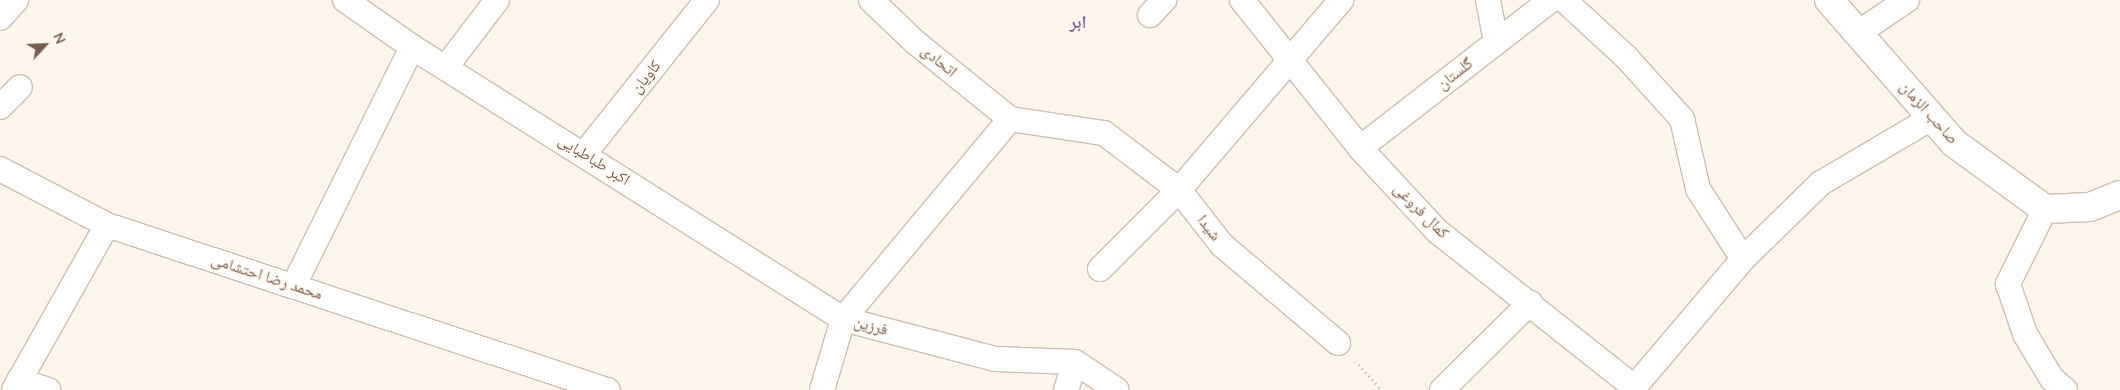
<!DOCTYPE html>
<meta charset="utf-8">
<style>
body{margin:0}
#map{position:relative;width:2120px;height:390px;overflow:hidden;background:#fdf6ec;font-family:"Nunito Sans","Noto Naskh Arabic",sans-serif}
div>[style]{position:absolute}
.path>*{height:3px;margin-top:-1.5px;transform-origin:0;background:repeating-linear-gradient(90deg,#d9b8a5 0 1px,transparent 0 5px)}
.roads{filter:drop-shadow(1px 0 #d1beb0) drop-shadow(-1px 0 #d1beb0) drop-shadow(0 1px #d1beb0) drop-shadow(0 -1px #d1beb0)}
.street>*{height:24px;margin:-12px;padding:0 12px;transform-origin:12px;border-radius:12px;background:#fff}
.secondary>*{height:28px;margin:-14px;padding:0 14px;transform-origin:14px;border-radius:14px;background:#fff}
span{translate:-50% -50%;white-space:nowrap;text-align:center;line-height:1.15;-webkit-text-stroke:4px #fffaf3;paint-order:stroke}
.street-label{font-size:16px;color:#7a5c4d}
.neighbourhood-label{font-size:18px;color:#846695;font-weight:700}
.north{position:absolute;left:20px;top:20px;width:50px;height:50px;-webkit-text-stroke:4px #fffaf3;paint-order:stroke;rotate:65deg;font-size:14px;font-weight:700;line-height:20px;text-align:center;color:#7a5c4d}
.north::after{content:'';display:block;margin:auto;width:18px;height:22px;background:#7a5c4d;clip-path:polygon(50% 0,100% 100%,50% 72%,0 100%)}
</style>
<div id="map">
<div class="path">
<div style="left:1355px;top:361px;width:40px;rotate:47deg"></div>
</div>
<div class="roads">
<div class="street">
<div style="left:345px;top:0;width:82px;rotate:35deg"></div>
<div style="left:412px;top:47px;width:510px;rotate:32.26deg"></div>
<div style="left:843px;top:319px;width:158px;rotate:14.7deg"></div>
<div style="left:996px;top:359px;width:79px;rotate:2.2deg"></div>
<div style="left:1075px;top:362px;width:50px;rotate:33.7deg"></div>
<div style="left:871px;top:0;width:61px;rotate:43.7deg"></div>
<div style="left:915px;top:42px;width:122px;rotate:39deg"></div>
<div style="left:1242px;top:0;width:189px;rotate:51.4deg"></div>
<div style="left:1360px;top:148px;width:113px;rotate:47.1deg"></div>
<div style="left:1437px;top:231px;width:251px;rotate:38.4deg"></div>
<div style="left:1488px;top:0;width:43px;rotate:79.2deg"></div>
<div style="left:1564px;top:0;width:84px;rotate:42.6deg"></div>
<div style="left:1626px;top:57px;width:84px;rotate:47.9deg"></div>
<div style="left:1682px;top:119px;width:72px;rotate:77.1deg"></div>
<div style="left:1698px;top:189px;width:83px;rotate:57.3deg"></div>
<div style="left:1150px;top:15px;width:21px;rotate:-47deg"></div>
<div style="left:0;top:18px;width:24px;rotate:-48deg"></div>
<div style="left:1858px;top:33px;width:59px;rotate:-34deg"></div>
<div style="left:446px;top:67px;width:84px;rotate:-52.7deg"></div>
<div style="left:0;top:107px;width:28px;rotate:-45deg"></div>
<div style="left:1010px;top:119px;width:95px;rotate:8.5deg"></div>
<div style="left:1104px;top:133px;width:94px;rotate:37.2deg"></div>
<div style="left:1179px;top:190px;width:70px;rotate:52deg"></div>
<div style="left:1222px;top:245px;width:152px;rotate:40.2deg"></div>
<div style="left:1360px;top:148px;width:242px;rotate:-37.8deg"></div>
<div style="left:584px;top:154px;width:197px;rotate:-51.4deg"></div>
<div style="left:0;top:169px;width:121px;rotate:27.6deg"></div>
<div style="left:107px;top:225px;width:527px;rotate:18.26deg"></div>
<div style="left:2045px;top:209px;width:84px;rotate:116.3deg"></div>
<div style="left:2008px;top:284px;width:53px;rotate:71.2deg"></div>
<div style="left:2025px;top:334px;width:52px;rotate:59deg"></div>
<div style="left:2052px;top:379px;width:17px;rotate:40deg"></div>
<div style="left:1100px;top:269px;width:112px;rotate:-45deg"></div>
<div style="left:1179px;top:190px;width:250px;rotate:-49.5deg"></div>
<div style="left:294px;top:285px;width:266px;rotate:-63.6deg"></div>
<div style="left:19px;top:380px;width:31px;rotate:19deg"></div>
<div style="left:14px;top:390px;width:189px;rotate:-60.6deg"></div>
<div style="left:822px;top:390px;width:74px;rotate:-73.5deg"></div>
<div style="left:843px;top:319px;width:261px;rotate:-50.1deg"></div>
<div style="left:1066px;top:390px;width:29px;rotate:-72deg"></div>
<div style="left:1442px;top:390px;width:124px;rotate:-44.7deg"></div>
<div style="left:1632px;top:390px;width:172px;rotate:-49.7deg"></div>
<div style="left:1743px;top:259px;width:109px;rotate:-44.3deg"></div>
<div style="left:1821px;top:183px;width:129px;rotate:-30.4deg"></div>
</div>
<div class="secondary">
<div style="left:1829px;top:0;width:190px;rotate:48.8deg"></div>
<div style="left:1954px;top:143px;width:112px;rotate:36deg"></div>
<div style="left:2045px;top:209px;width:45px;rotate:-2.5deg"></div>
<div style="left:2090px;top:207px;width:32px;rotate:-22deg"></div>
</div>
</div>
<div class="street-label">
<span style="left:939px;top:61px;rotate:39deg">اتحادی</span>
<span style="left:1455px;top:74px;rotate:-38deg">گلستان</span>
<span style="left:646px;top:77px;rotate:-51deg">کاویان</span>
<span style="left:1929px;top:113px;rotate:48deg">صاحب الزمان</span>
<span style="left:594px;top:160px;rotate:32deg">اکبر طباطبایی</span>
<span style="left:1421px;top:211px;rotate:45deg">کمال فروغی</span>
<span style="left:1209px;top:228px;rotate:52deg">شیدا</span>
<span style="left:267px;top:277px;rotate:18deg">محمد رضا احتشامی</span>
<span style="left:871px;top:326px;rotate:15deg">فرزین</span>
</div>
<div class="neighbourhood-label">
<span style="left:1078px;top:22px">ابر</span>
</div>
<div class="north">N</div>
</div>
